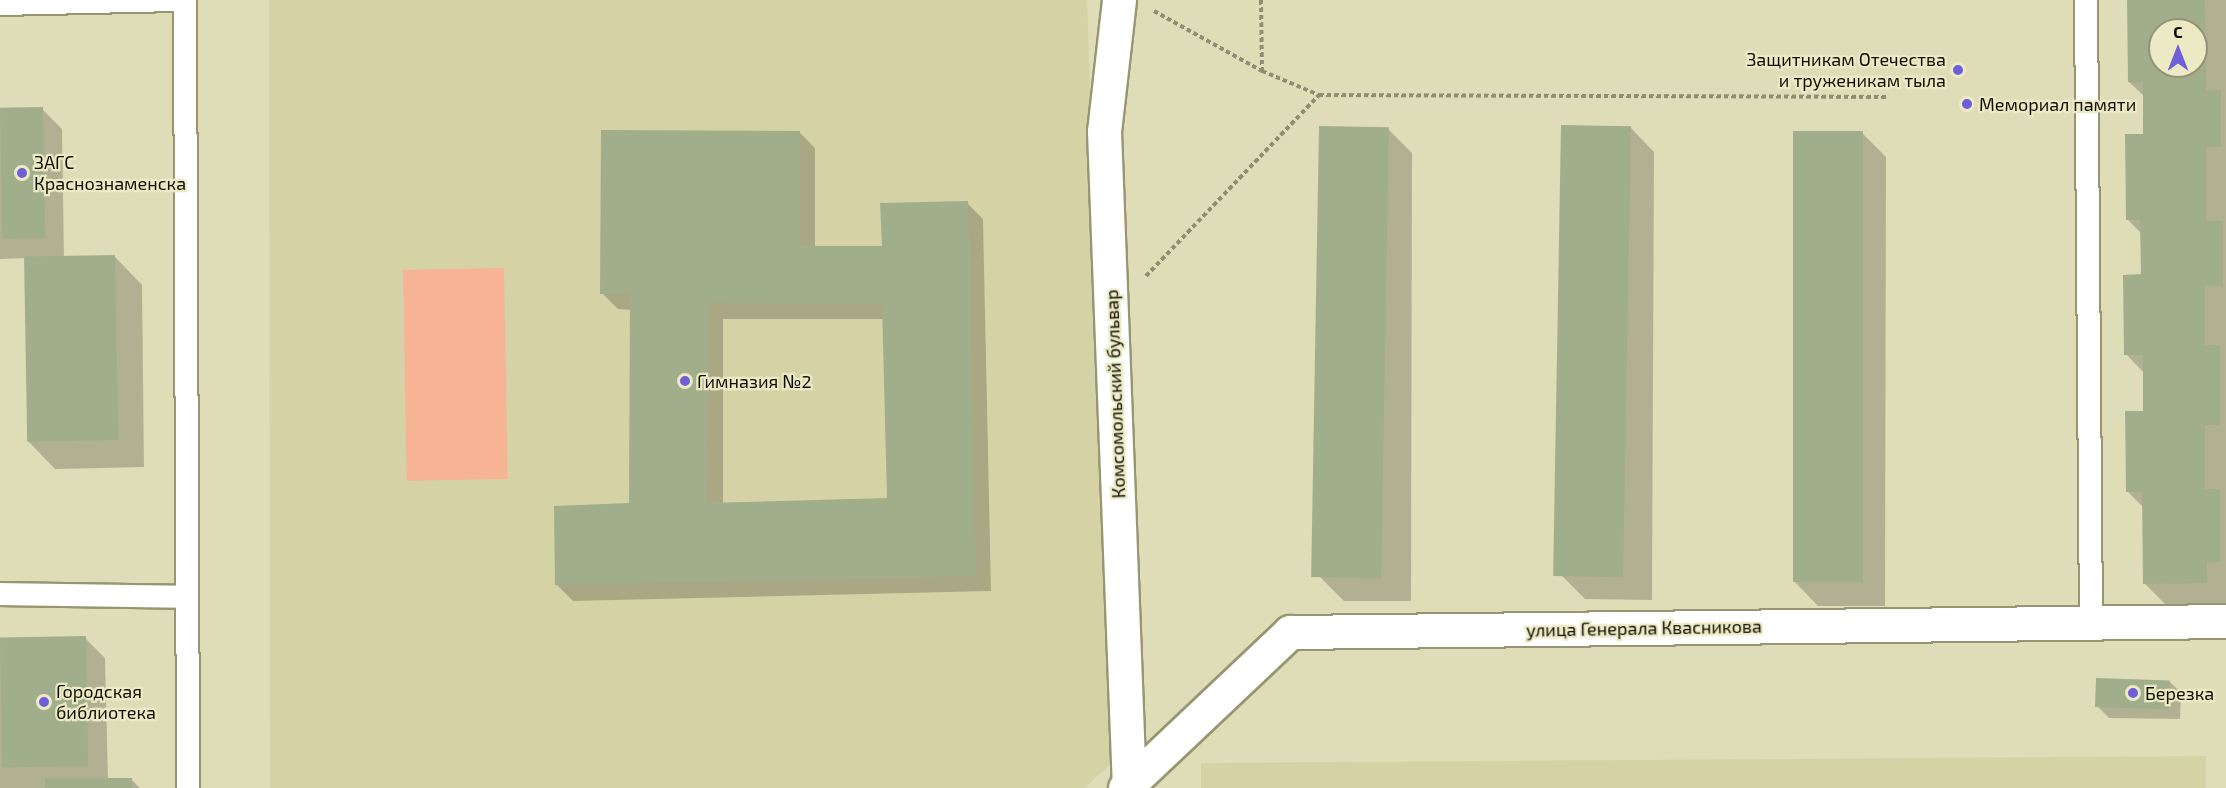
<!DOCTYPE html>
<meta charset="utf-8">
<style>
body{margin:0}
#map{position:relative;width:2226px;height:788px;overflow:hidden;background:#dfddb7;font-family:"Exo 2",sans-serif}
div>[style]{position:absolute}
.built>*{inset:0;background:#d5d3a6}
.green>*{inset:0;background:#f6b395;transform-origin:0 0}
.shadow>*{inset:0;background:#0003}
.building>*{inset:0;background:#a1ae8c;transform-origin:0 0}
.path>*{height:4px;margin-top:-2px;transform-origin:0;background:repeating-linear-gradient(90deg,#908e72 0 4.5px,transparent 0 7.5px)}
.roads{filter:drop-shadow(2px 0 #989672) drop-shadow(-2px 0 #989672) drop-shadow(0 2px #989672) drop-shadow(0 -2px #989672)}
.lane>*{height:22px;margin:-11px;padding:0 11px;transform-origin:11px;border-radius:11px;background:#fff}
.street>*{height:33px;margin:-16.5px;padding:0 16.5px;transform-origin:16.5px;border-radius:16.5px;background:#fff}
.dots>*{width:16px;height:16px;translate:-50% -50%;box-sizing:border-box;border:3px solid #eceac4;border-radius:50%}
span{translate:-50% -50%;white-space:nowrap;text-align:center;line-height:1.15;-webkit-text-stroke:4.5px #eceac4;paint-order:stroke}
.poi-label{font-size:18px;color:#0f0e03}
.right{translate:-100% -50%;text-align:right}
.left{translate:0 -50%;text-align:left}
.street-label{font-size:18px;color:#0f0e03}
.north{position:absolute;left:2148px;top:18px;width:60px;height:60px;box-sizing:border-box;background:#eceac4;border:2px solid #949277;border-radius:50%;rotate:0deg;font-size:16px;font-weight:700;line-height:24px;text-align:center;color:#0f0e03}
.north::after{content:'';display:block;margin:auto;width:21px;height:27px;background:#6e5ed8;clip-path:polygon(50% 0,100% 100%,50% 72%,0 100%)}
</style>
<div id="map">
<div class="built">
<div style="clip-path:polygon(269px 0,1087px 0,1112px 763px,1084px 788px,270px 788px)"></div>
<div style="clip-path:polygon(2206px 756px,2206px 788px,1201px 788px,1201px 763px)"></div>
</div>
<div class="green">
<div style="left:504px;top:268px;width:211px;height:101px;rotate:89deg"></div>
</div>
<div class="shadow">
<div style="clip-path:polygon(evenodd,2129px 0,2226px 0,2226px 610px,2171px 610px,2144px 583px,2144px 508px,2127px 491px,2145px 412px,2144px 373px,2126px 354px,2142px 276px,2142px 234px,2127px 219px,2145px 135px,2145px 97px,2129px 82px,2129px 0,2160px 30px,2196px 30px,2196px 66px,2160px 66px,2160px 30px)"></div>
<div style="clip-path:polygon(42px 109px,62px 129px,64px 258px,115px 257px,142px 285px,144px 467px,55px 469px,28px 441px,26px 258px,0 259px,0 110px)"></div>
<div style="clip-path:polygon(1630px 127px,1654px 152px,1652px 600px,1585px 599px,1561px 575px)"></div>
<div style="clip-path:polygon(1388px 129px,1412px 153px,1411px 601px,1344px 601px,1319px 576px)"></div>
<div style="clip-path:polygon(evenodd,799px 132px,815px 148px,815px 247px,884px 247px,967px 203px,983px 219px,991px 591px,573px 601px,557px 585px,630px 505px,631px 310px,618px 309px,602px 293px,799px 132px,723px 319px,884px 319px,889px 500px,723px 504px,723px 319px)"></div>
<div style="clip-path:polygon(1862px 133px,1886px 157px,1885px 606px,1818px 606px,1794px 581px)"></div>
<div style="clip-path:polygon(85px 638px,105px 658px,108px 779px,131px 779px,140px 788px,0 788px,0 639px)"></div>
<div style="clip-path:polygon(2169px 681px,2181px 693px,2180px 719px,2109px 718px,2097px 706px)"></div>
</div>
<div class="building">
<div style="clip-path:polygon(evenodd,2127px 0,2205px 0,2206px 90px,2221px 90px,2221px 147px,2206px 147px,2206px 221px,2223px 221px,2223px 286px,2205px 286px,2205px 345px,2220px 345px,2220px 425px,2205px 425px,2205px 489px,2220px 489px,2220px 562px,2207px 562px,2207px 583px,2143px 584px,2142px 492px,2126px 492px,2125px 411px,2143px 411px,2143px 355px,2124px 355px,2123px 275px,2141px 274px,2140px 220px,2126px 220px,2125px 134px,2143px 134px,2143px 82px,2128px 82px,2127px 0,2160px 30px,2196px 30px,2196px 66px,2160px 66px,2160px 30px)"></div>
<div style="left:43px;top:107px;width:131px;height:43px;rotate:89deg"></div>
<div style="left:1561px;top:125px;width:70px;height:451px;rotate:1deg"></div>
<div style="left:1319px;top:126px;width:70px;height:451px;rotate:1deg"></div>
<div style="clip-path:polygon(evenodd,601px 130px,800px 131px,800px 246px,882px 246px,880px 203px,968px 201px,976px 576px,555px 585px,554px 506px,629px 503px,630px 294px,600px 294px,601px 130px,708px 303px,882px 304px,887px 498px,707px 503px,708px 303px)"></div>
<div style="left:1793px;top:131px;width:70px;height:451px"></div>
<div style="left:115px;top:255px;width:185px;height:91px;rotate:89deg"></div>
<div style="left:86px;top:636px;width:130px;height:86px;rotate:89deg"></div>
<div style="left:2096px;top:678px;width:74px;height:29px;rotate:2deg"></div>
<div style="left:45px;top:778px;width:87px;height:10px"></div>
</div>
<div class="path">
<div style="left:1261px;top:0;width:71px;rotate:89.2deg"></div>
<div style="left:1154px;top:11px;width:124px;rotate:29.1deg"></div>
<div style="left:1262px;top:71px;width:62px;rotate:22.8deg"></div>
<div style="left:1319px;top:95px;width:570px;rotate:0.2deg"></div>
<div style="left:1146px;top:276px;width:250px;rotate:-46.3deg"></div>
</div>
<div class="roads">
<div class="lane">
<div style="left:185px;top:0;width:788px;rotate:89.78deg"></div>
<div style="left:2086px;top:0;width:623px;rotate:89.54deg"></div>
<div style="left:0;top:4px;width:180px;rotate:-1.3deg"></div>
<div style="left:0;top:594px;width:186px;rotate:0.9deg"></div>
</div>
<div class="street">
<div style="left:1119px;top:0;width:132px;rotate:96.5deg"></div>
<div style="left:1104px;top:131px;width:657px;rotate:87.82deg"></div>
<div style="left:1125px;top:788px;width:227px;rotate:-43.4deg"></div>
<div style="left:1290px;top:632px;width:936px;rotate:-0.67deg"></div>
</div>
</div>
<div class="dots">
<div style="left:1958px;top:70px;background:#6e5ed8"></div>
<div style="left:1967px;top:104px;background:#6e5ed8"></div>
<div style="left:22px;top:173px;background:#6e5ed8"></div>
<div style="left:685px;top:381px;background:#6e5ed8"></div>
<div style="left:2133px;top:693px;background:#6e5ed8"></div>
<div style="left:44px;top:702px;background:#6e5ed8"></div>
</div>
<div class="poi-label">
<span class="right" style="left:1946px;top:70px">Защитникам Отечества<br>и труженикам тыла</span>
<span class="left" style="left:1979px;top:104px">Мемориал памяти</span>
<span class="left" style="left:34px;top:173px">ЗАГС<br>Краснознаменска</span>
<span class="left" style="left:697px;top:381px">Гимназия №2</span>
<span class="left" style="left:56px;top:702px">Городская<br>библиотека</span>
<span class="left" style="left:2145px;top:693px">Березка</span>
</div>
<div class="street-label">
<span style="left:1115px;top:394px;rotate:-92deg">Комсомольский бульвар</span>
<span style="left:1644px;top:628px;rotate:-1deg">улица Генерала Квасникова</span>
</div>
<div class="north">С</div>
</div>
